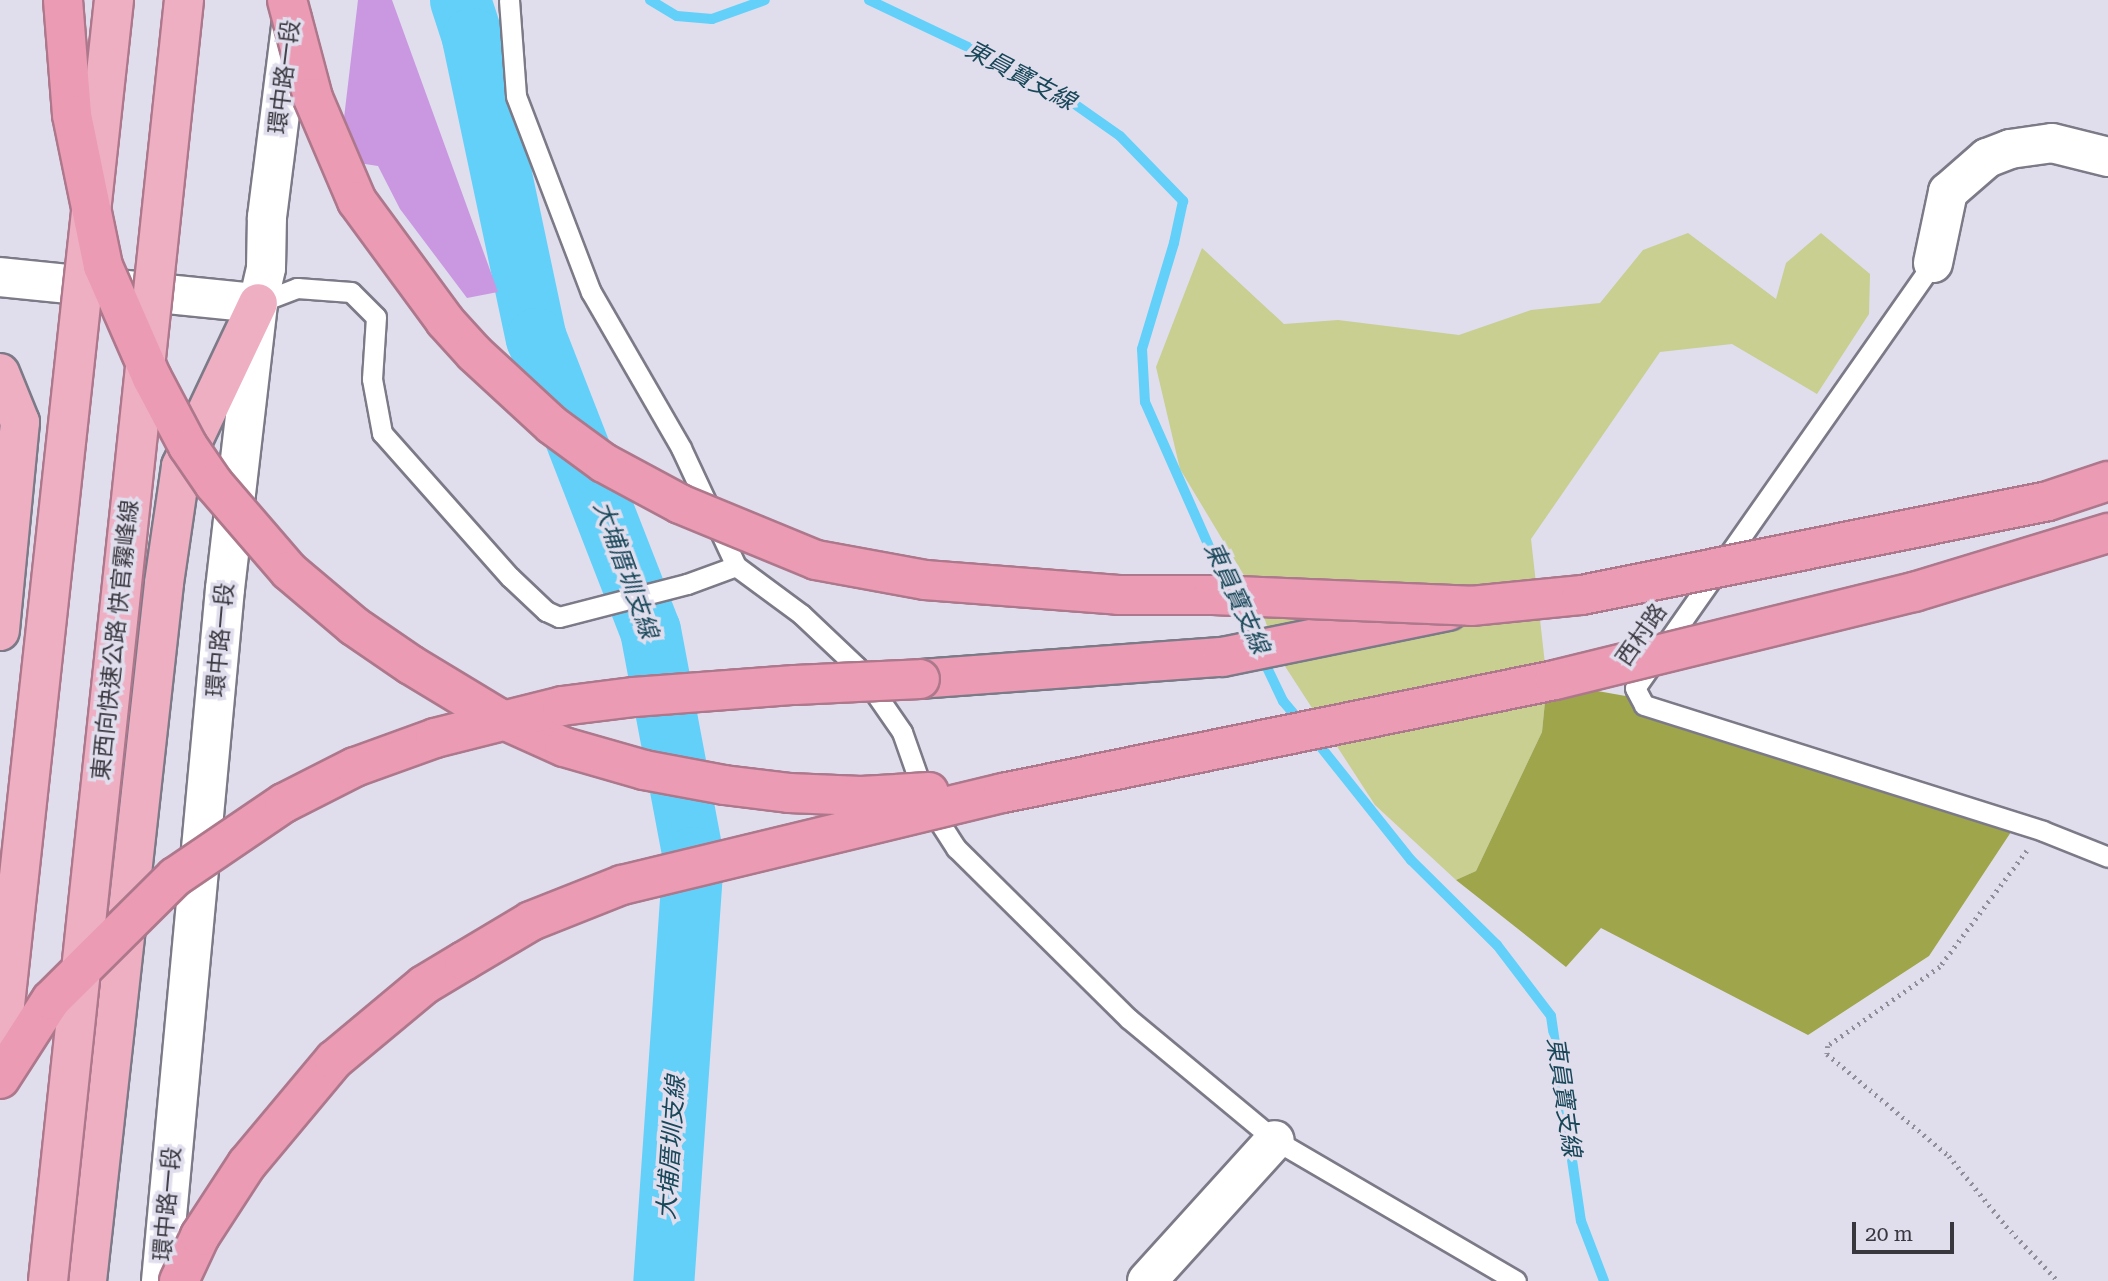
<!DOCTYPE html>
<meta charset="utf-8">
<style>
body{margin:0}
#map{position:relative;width:2108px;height:1281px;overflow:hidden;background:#e0dded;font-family:"Roboto Serif","Noto Sans TC",serif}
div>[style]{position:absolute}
.green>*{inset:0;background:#c8cf90}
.forest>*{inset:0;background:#9ea54a}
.stream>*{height:10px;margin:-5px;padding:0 5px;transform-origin:5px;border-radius:5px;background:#62d0f9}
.river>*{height:61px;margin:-30.5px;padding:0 30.5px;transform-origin:30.5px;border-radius:30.5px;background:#62d0f9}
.building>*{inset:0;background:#c998e1}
.path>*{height:4.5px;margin-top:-2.25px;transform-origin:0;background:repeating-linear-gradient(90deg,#918e9a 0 2px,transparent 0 7px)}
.roads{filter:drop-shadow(2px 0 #7d7a88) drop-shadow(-2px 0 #7d7a88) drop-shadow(0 2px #7d7a88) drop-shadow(0 -2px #7d7a88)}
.service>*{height:19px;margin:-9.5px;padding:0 9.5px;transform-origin:9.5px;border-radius:9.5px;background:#fff}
.minor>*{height:38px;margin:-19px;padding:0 19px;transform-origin:19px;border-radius:19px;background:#fff}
.tertiary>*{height:38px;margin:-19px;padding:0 19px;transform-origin:19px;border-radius:19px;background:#fff}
.trunk>*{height:38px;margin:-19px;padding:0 19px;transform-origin:19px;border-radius:19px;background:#efafc3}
.motorway>*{height:38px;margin:-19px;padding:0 19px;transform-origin:19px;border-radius:19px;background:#eb9bb4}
.bridges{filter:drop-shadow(2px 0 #ad788b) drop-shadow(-2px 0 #ad788b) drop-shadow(0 2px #ad788b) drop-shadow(0 -2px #ad788b)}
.trunk-bridge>*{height:38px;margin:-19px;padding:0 19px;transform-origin:19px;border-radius:19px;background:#efafc3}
.motorway-bridge>*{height:38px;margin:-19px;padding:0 19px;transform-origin:19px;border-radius:19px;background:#eb9bb4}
span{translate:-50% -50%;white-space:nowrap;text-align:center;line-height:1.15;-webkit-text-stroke:7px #e0dded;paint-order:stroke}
.street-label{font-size:23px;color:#39373e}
.water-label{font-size:24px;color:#174758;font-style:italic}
.scale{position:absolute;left:1852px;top:1222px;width:102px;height:32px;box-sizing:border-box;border:4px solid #39373e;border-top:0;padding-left:9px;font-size:21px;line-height:24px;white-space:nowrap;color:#39373e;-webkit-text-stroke:5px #e0dded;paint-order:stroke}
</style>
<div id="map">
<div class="green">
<div style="clip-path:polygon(1688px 233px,1776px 299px,1786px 263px,1821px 233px,1870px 274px,1869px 314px,1817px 394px,1732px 344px,1660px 352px,1531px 539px,1547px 682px,1542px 732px,1476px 871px,1456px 880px,1375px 805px,1279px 657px,1254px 592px,1180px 469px,1156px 367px,1202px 248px,1284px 324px,1338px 320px,1459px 335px,1531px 310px,1600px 303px,1643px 250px)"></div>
</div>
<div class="forest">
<div style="clip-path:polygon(1547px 682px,1648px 700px,2011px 832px,1929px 956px,1808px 1035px,1601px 928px,1566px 967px,1456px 880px,1476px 871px,1542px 732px)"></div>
</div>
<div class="stream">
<div style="left:650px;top:0;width:31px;rotate:31deg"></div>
<div style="left:677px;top:16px;width:35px;rotate:5deg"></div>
<div style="left:712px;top:19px;width:56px;rotate:-19.7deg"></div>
<div style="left:869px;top:0;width:196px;rotate:25.4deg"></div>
<div style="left:1046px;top:84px;width:90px;rotate:35.1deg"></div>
<div style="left:1120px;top:136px;width:91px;rotate:45.9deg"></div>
<div style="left:1183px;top:201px;width:43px;rotate:102.1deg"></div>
<div style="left:1174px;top:243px;width:111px;rotate:106.8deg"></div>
<div style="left:1142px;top:349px;width:53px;rotate:86.8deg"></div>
<div style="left:1145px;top:402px;width:205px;rotate:66.1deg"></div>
<div style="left:1235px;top:604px;width:43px;rotate:64deg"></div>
<div style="left:1262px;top:657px;width:49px;rotate:64.5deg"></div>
<div style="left:1283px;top:701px;width:30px;rotate:50deg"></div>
<div style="left:1312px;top:736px;width:159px;rotate:51.4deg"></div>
<div style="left:1411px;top:860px;width:121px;rotate:44.7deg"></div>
<div style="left:1497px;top:945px;width:89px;rotate:52.7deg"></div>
<div style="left:1551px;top:1016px;width:207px;rotate:81.7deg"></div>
<div style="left:1581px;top:1221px;width:64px;rotate:69deg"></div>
</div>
<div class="river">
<div style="left:460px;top:0;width:40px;rotate:72deg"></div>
<div style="left:472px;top:38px;width:307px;rotate:78deg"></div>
<div style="left:536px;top:338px;width:313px;rotate:68.7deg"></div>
<div style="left:650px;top:630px;width:231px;rotate:79.3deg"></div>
<div style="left:693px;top:857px;width:425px;rotate:94deg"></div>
</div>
<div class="building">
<div style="clip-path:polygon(358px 0,392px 0,498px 292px,467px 298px,400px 209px,378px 166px,339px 160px)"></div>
</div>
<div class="path">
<div style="left:2027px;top:851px;width:145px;rotate:126.9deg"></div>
<div style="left:1940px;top:967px;width:137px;rotate:144.8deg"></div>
<div style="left:1828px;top:1046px;width:8px;rotate:97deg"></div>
<div style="left:1827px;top:1054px;width:159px;rotate:39.9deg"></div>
<div style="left:1949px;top:1156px;width:90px;rotate:50.8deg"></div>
<div style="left:2006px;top:1226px;width:76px;rotate:46.6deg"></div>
</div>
<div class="roads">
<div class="service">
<div style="left:509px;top:0;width:96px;rotate:85.8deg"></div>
<div style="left:516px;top:96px;width:210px;rotate:69.1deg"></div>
<div style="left:591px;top:292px;width:180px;rotate:60deg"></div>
<div style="left:681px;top:448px;width:130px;rotate:65deg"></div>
<div style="left:736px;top:566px;width:81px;rotate:36.4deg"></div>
<div style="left:801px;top:614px;width:77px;rotate:43.4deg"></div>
<div style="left:857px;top:667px;width:79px;rotate:55.3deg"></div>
<div style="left:902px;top:732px;width:75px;rotate:70.6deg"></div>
<div style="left:927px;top:803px;width:54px;rotate:57.2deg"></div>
<div style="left:956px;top:848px;width:243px;rotate:44.7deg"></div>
<div style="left:1129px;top:1019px;width:190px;rotate:39.7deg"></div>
<div style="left:1275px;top:1140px;width:279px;rotate:30.3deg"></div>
<div style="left:1933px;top:263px;width:519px;rotate:125.04deg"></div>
<div style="left:1635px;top:688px;width:19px;rotate:62deg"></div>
<div style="left:1644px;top:705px;width:418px;rotate:17.5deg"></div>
<div style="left:2043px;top:831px;width:70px;rotate:21.8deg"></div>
<div style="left:258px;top:303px;width:42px;rotate:-21deg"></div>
<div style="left:297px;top:288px;width:54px;rotate:4.2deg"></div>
<div style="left:351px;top:292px;width:35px;rotate:45deg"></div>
<div style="left:376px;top:317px;width:62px;rotate:93.7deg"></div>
<div style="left:372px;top:379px;width:55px;rotate:79.5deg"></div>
<div style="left:382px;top:433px;width:193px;rotate:48.4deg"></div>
<div style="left:510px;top:577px;width:50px;rotate:43.4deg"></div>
<div style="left:546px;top:611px;width:14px;rotate:25deg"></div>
<div style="left:559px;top:617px;width:132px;rotate:-14.5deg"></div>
<div style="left:687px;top:584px;width:52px;rotate:-20.2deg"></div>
</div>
<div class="minor">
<div style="left:1933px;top:263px;width:73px;rotate:-78.1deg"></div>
<div style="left:1948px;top:192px;width:52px;rotate:-41.1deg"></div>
<div style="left:1987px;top:158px;width:25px;rotate:-21deg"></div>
<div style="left:2010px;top:149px;width:42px;rotate:-8.1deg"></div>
<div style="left:2052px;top:143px;width:58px;rotate:14deg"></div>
<div style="left:1147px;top:1281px;width:190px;rotate:-47.8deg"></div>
</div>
<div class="tertiary">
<div style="left:0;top:277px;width:259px;rotate:5.8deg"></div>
<div style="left:161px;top:1281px;width:695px;rotate:-84.72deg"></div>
<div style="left:225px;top:589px;width:288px;rotate:-83.4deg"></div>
<div style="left:258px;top:303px;width:36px;rotate:-77deg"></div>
<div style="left:266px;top:268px;width:51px;rotate:-88.9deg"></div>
<div style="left:267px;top:217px;width:199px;rotate:-82.8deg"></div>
</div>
<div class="trunk">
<div style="left:0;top:373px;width:53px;rotate:67.8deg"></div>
<div style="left:20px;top:422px;width:210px;rotate:95.5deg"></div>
<div style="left:87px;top:1281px;width:702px;rotate:-83.7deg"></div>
<div style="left:164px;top:583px;width:118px;rotate:-81.7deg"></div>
<div style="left:181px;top:466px;width:180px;rotate:-64.7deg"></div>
</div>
<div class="motorway">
<div style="left:920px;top:679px;width:303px;rotate:-4.2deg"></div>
<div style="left:1222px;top:657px;width:231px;rotate:-11.5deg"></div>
</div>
</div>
<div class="bridges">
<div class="trunk-bridge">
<div style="left:0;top:1051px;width:1057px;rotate:-83.81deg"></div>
<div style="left:48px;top:1281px;width:1288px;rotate:-83.94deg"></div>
</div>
<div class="motorway-bridge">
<div style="left:63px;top:0;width:115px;rotate:85.5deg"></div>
<div style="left:72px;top:115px;width:154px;rotate:78.4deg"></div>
<div style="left:103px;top:266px;width:122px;rotate:66.4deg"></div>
<div style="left:152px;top:378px;width:77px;rotate:62.1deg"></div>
<div style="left:188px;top:446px;width:46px;rotate:55.6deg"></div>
<div style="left:214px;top:484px;width:115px;rotate:49.2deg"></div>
<div style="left:289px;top:571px;width:85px;rotate:40.2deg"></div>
<div style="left:354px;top:626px;width:69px;rotate:34.4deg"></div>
<div style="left:411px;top:665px;width:100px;rotate:31.2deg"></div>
<div style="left:497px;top:717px;width:73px;rotate:24.1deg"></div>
<div style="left:564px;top:747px;width:83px;rotate:16deg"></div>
<div style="left:644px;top:770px;width:81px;rotate:10.6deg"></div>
<div style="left:724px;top:785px;width:65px;rotate:7deg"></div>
<div style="left:789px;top:793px;width:72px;rotate:2.4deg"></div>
<div style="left:861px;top:796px;width:68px;rotate:-3.4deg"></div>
<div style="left:287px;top:0;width:101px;rotate:75.1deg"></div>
<div style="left:313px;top:98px;width:112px;rotate:66.9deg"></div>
<div style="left:357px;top:201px;width:149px;rotate:53.7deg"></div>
<div style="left:445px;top:321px;width:43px;rotate:47.8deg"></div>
<div style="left:474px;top:353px;width:106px;rotate:42.7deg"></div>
<div style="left:552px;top:425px;width:64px;rotate:36.2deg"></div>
<div style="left:604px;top:463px;width:86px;rotate:28.3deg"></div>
<div style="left:680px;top:504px;width:147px;rotate:22.4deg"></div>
<div style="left:816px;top:560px;width:111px;rotate:10.4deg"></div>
<div style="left:925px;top:580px;width:194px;rotate:4.4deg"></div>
<div style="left:1118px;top:595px;width:95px"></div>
<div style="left:1213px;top:595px;width:258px;rotate:2.4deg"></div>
<div style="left:1471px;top:606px;width:112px;rotate:-5.7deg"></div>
<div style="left:1582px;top:595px;width:475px;rotate:-11.4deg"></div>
<div style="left:2048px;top:501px;width:63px;rotate:-18.4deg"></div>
<div style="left:0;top:1079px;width:94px;rotate:-57.2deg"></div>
<div style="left:51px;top:1000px;width:175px;rotate:-44.8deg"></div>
<div style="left:175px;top:877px;width:132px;rotate:-34.2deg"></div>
<div style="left:284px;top:803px;width:80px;rotate:-26.9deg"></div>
<div style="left:355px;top:767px;width:85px;rotate:-19.9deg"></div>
<div style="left:435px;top:738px;width:131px;rotate:-14.1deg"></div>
<div style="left:562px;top:706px;width:73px;rotate:-7.1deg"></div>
<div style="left:634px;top:697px;width:161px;rotate:-4.3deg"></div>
<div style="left:795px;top:685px;width:125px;rotate:-2.7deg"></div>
<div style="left:179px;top:1281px;width:50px;rotate:-65deg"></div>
<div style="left:200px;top:1236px;width:86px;rotate:-56.9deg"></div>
<div style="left:247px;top:1164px;width:136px;rotate:-50.1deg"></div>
<div style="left:334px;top:1060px;width:117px;rotate:-39.8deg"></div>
<div style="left:424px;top:985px;width:47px;rotate:-31deg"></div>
<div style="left:464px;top:961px;width:78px;rotate:-30.8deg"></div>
<div style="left:531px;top:921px;width:98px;rotate:-21.6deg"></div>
<div style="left:622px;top:885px;width:392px;rotate:-13.6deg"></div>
<div style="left:1003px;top:793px;width:563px;rotate:-11.57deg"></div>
<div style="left:1555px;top:680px;width:370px;rotate:-13.8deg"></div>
<div style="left:1914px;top:592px;width:203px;rotate:-16.9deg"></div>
</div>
</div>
<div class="street-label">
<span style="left:285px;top:77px;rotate:-83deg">環中路一段</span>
<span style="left:1642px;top:635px;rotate:-55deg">西村路</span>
<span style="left:116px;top:640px;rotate:-84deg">東西向快速公路 快官霧峰線</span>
<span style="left:221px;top:640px;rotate:-85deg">環中路一段</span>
<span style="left:168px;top:1204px;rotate:-85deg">環中路一段</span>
</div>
<div class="water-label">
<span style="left:1020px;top:76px;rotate:28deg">東員寶支線</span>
<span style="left:625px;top:570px;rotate:70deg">大埔厝圳支線</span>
<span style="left:1236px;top:598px;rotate:65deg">東員寶支線</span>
<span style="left:1563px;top:1097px;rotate:82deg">東員寶支線</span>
<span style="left:672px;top:1148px;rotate:-86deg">大埔厝圳支線</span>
</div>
<div class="scale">20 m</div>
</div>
